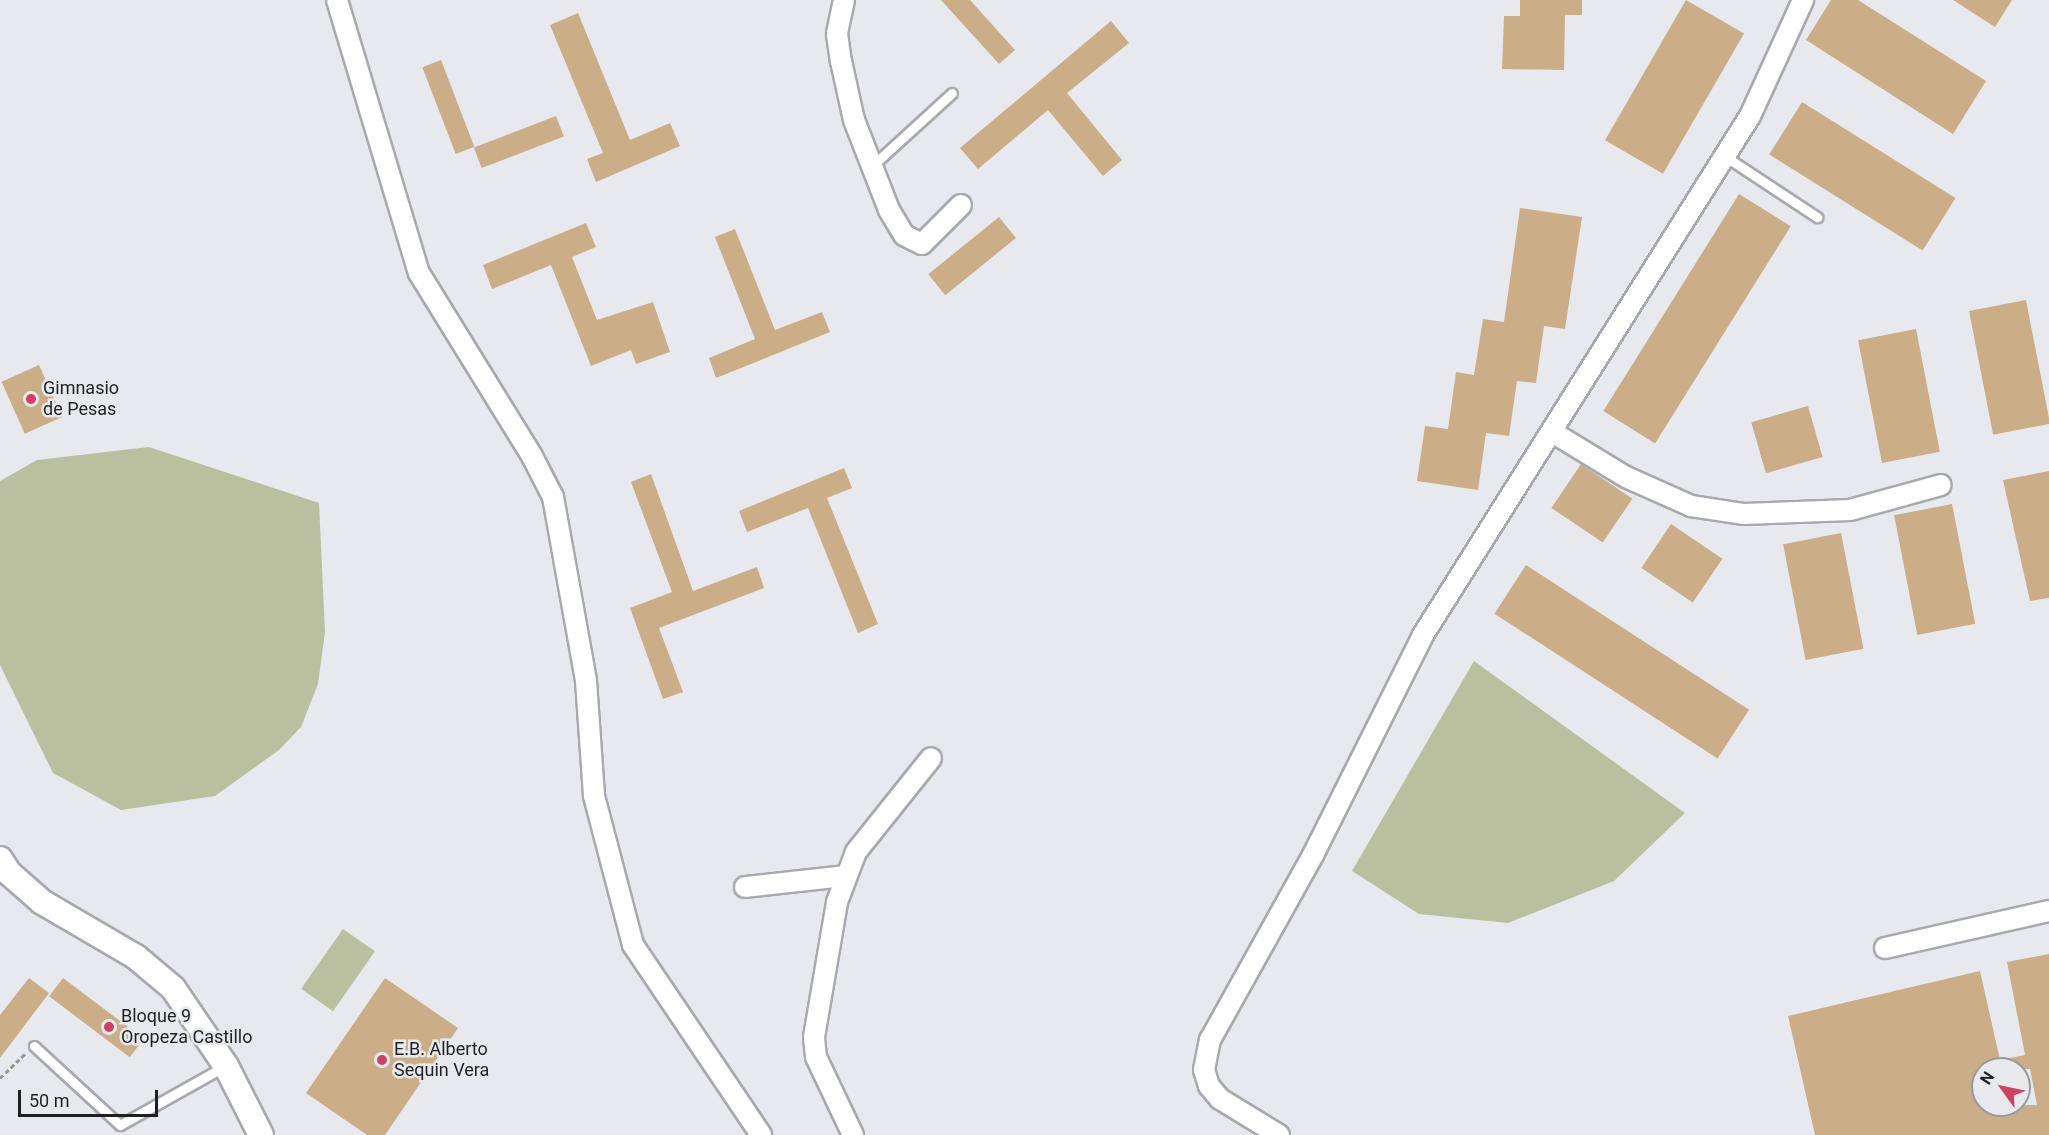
<!DOCTYPE html>
<style>
body{margin:0}
#map{position:relative;width:2049px;height:1135px;overflow:hidden;background:#e8e9ef;font-family:Roboto,sans-serif}
div>[style]{position:absolute}
.green>*{inset:0;background:#bac09f;transform-origin:0 0}
.building>*{inset:0;background:#cbad87;transform-origin:0 0}
.path>*{height:3px;margin-top:-1.5px;transform-origin:0;background:repeating-linear-gradient(90deg,#95969a 0 4.5px,transparent 0 7.5px)}
.roads{filter:drop-shadow(2px 0 #a8a9b0) drop-shadow(-2px 0 #a8a9b0) drop-shadow(0 2px #a8a9b0) drop-shadow(0 -2px #a8a9b0)}
.service>*{height:9px;margin:-4.5px;padding:0 4.5px;transform-origin:4.5px;border-radius:4.5px;background:#fff}
.minor>*{height:20px;margin:-10px;padding:0 10px;transform-origin:10px;border-radius:10px;background:#fff}
.tertiary>*{height:24px;margin:-12px;padding:0 12px;transform-origin:12px;border-radius:12px;background:#fff}
.dots>*{width:16px;height:16px;translate:-50% -50%;box-sizing:border-box;border:3px solid #e8e9ef;border-radius:50%}
span{translate:-50% -50%;white-space:nowrap;text-align:center;line-height:1.15;-webkit-text-stroke:5px #e8e9ef;paint-order:stroke}
.poi-label{font-size:18px;color:#1f2022}
.left{translate:0 -50%;text-align:left}
.north{position:absolute;left:1971px;top:1057px;width:60px;height:60px;box-sizing:border-box;background:#e8e9ef;border:2px solid #98999d;border-radius:50%;rotate:303deg;font-size:16px;font-weight:700;line-height:24px;text-align:center;color:#1f2022}
.north::after{content:'';display:block;margin:auto;width:21px;height:27px;background:#d04060;clip-path:polygon(50% 0,100% 100%,50% 72%,0 100%)}
.scale{position:absolute;left:18px;top:1090px;width:140px;height:27px;box-sizing:border-box;border:3px solid #1f2022;border-top:0;padding-left:8px;font-size:18px;line-height:21px;white-space:nowrap;color:#1f2022;-webkit-text-stroke:4px #e8e9ef;paint-order:stroke}
</style>
<div id="map">
<div class="green">
<div style="clip-path:polygon(149px 447px,319px 503px,325px 632px,318px 684px,301px 727px,279px 750px,215px 796px,121px 810px,53px 773px,0 665px,0 481px,37px 460px)"></div>
<div style="clip-path:polygon(1474px 661px,1685px 813px,1614px 881px,1508px 923px,1419px 914px,1352px 871px)"></div>
<div style="left:343px;top:929px;width:39px;height:73px;rotate:35deg"></div>
</div>
<div class="building">
<div style="clip-path:polygon(941px 0,970px 0,1015px 50px,999px 64px)"></div>
<div style="clip-path:polygon(1520px 0,1582px 0,1582px 15px,1565px 15px,1564px 70px,1502px 69px,1504px 16px,1520px 16px)"></div>
<div style="left:1686px;top:0;width:67px;height:162px;rotate:30deg"></div>
<div style="clip-path:polygon(1831px 0,1858px 0,1986px 81px,1953px 134px,1806px 40px)"></div>
<div style="clip-path:polygon(1953px 0,2012px 0,1995px 27px)"></div>
<div style="clip-path:polygon(578px 13px,630px 140px,670px 123px,680px 146px,596px 182px,587px 159px,603px 153px,550px 25px)"></div>
<div style="clip-path:polygon(1111px 21px,1129px 43px,1067px 93px,1122px 160px,1103px 176px,1048px 110px,978px 169px,960px 148px)"></div>
<div style="left:441px;top:60px;width:93px;height:20px;rotate:69deg"></div>
<div style="left:1802px;top:102px;width:181px;height:62px;rotate:32deg"></div>
<div style="left:556px;top:116px;width:22px;height:88px;rotate:69deg"></div>
<div style="left:1739px;top:194px;width:61px;height:256px;rotate:32deg"></div>
<div style="clip-path:polygon(1520px 208px,1582px 217px,1565px 329px,1544px 326px,1536px 383px,1517px 381px,1509px 436px,1486px 433px,1478px 490px,1417px 481px,1425px 426px,1448px 429px,1456px 372px,1474px 375px,1483px 319px,1504px 322px)"></div>
<div style="left:999px;top:217px;width:27px;height:91px;rotate:51deg"></div>
<div style="clip-path:polygon(586px 223px,596px 247px,572px 257px,597px 320px,653px 302px,670px 352px,636px 364px,631px 350px,591px 366px,551px 265px,492px 289px,483px 265px)"></div>
<div style="clip-path:polygon(735px 229px,775px 330px,822px 312px,830px 332px,716px 378px,709px 358px,755px 339px,715px 237px)"></div>
<div style="left:2026px;top:300px;width:126px;height:58px;rotate:79deg"></div>
<div style="left:1916px;top:329px;width:125px;height:59px;rotate:79deg"></div>
<div style="left:39px;top:365px;width:57px;height:41px;rotate:66deg"></div>
<div style="left:1808px;top:406px;width:53px;height:59px;rotate:74deg"></div>
<div style="left:1581px;top:464px;width:62px;height:53px;rotate:34deg"></div>
<div style="clip-path:polygon(844px 468px,852px 488px,827px 498px,878px 624px,858px 633px,808px 508px,747px 532px,739px 511px)"></div>
<div style="clip-path:polygon(2049px 471px,2049px 598px,2030px 601px,2003px 480px)"></div>
<div style="clip-path:polygon(651px 474px,693px 591px,757px 567px,764px 588px,659px 628px,683px 692px,663px 699px,630px 608px,672px 592px,631px 482px)"></div>
<div style="left:1952px;top:504px;width:122px;height:59px;rotate:79deg"></div>
<div style="left:1671px;top:524px;width:62px;height:53px;rotate:34deg"></div>
<div style="left:1841px;top:533px;width:118px;height:59px;rotate:79deg"></div>
<div style="left:1526px;top:565px;width:266px;height:58px;rotate:33deg"></div>
<div style="clip-path:polygon(evenodd,2049px 954px,2049px 1135px,1815px 1135px,1788px 1016px,1980px 971px,2000px 1060px,2025px 1055px,2007px 962px,2049px 954px,1983px 1069px,2030px 1069px,2037px 1105px,1983px 1105px,1983px 1069px)"></div>
<div style="clip-path:polygon(29px 978px,49px 993px,0 1058px,0 1015px)"></div>
<div style="left:63px;top:978px;width:101px;height:23px;rotate:37deg"></div>
<div style="clip-path:polygon(385px 978px,458px 1028px,385px 1135px,367px 1135px,306px 1093px)"></div>
</div>
<div class="path">
<div style="left:0;top:1078px;width:35px;rotate:-44deg"></div>
</div>
<div class="roads">
<div class="service">
<div style="left:1723px;top:155px;width:113px;rotate:33.4deg"></div>
<div style="left:872px;top:166px;width:108px;rotate:-42.4deg"></div>
<div style="left:34px;top:1046px;width:117px;rotate:42.6deg"></div>
<div style="left:120px;top:1125px;width:120px;rotate:-29.3deg"></div>
</div>
<div class="minor">
<div style="left:337px;top:0;width:285px;rotate:73.3deg"></div>
<div style="left:419px;top:273px;width:215px;rotate:58.3deg"></div>
<div style="left:532px;top:456px;width:46px;rotate:62.9deg"></div>
<div style="left:553px;top:497px;width:187px;rotate:79.8deg"></div>
<div style="left:586px;top:681px;width:115px;rotate:86deg"></div>
<div style="left:594px;top:796px;width:154px;rotate:75.3deg"></div>
<div style="left:633px;top:945px;width:229px;rotate:56deg"></div>
<div style="left:844px;top:0;width:35px;rotate:102deg"></div>
<div style="left:837px;top:34px;width:27px;rotate:82deg"></div>
<div style="left:841px;top:61px;width:60px;rotate:77.6deg"></div>
<div style="left:854px;top:120px;width:97px;rotate:68.7deg"></div>
<div style="left:889px;top:210px;width:29px;rotate:59deg"></div>
<div style="left:904px;top:235px;width:20px;rotate:27deg"></div>
<div style="left:922px;top:244px;width:55px;rotate:-45deg"></div>
<div style="left:1552px;top:432px;width:87px;rotate:31.3deg"></div>
<div style="left:1626px;top:477px;width:71px;rotate:24deg"></div>
<div style="left:1691px;top:506px;width:54px;rotate:8.6deg"></div>
<div style="left:1744px;top:514px;width:106px;rotate:-2.2deg"></div>
<div style="left:1850px;top:510px;width:94px;rotate:-15.4deg"></div>
<div style="left:745px;top:887px;width:101px;rotate:-6.3deg"></div>
<div style="left:1885px;top:948px;width:168px;rotate:-12.7deg"></div>
<div style="left:853px;top:1135px;width:86px;rotate:-115.4deg"></div>
<div style="left:816px;top:1057px;width:20px;rotate:-96deg"></div>
<div style="left:814px;top:1037px;width:137px;rotate:-80.3deg"></div>
<div style="left:837px;top:902px;width:53px;rotate:-69.2deg"></div>
<div style="left:856px;top:852px;width:120px;rotate:-51.4deg"></div>
<div style="left:1279px;top:1135px;width:69px;rotate:-148.6deg"></div>
<div style="left:1220px;top:1099px;width:17px;rotate:-130deg"></div>
<div style="left:1209px;top:1086px;width:17px;rotate:-107deg"></div>
<div style="left:1204px;top:1070px;width:31px;rotate:-79deg"></div>
<div style="left:1210px;top:1040px;width:214px;rotate:-60.9deg"></div>
<div style="left:1314px;top:853px;width:244px;rotate:-63.4deg"></div>
<div style="left:1423px;top:635px;width:613px;rotate:-57.79deg"></div>
<div style="left:1750px;top:116px;width:128px;rotate:-65.4deg"></div>
</div>
<div class="tertiary">
<div style="left:0;top:859px;width:17px;rotate:57deg"></div>
<div style="left:9px;top:873px;width:44px;rotate:41.3deg"></div>
<div style="left:42px;top:902px;width:109px;rotate:30.3deg"></div>
<div style="left:136px;top:957px;width:48px;rotate:40deg"></div>
<div style="left:173px;top:988px;width:94px;rotate:55.8deg"></div>
<div style="left:226px;top:1066px;width:77px;rotate:63.1deg"></div>
</div>
</div>
<div class="dots">
<div style="left:31px;top:399px;background:#d04060"></div>
<div style="left:109px;top:1027px;background:#d04060"></div>
<div style="left:382px;top:1060px;background:#d04060"></div>
</div>
<div class="poi-label">
<span class="left" style="left:43px;top:399px">Gimnasio<br>de Pesas</span>
<span class="left" style="left:121px;top:1027px">Bloque 9<br>Oropeza Castillo</span>
<span class="left" style="left:394px;top:1060px">E.B. Alberto<br>Sequin Vera</span>
</div>
<div class="north">N</div>
<div class="scale">50 m</div>
</div>
